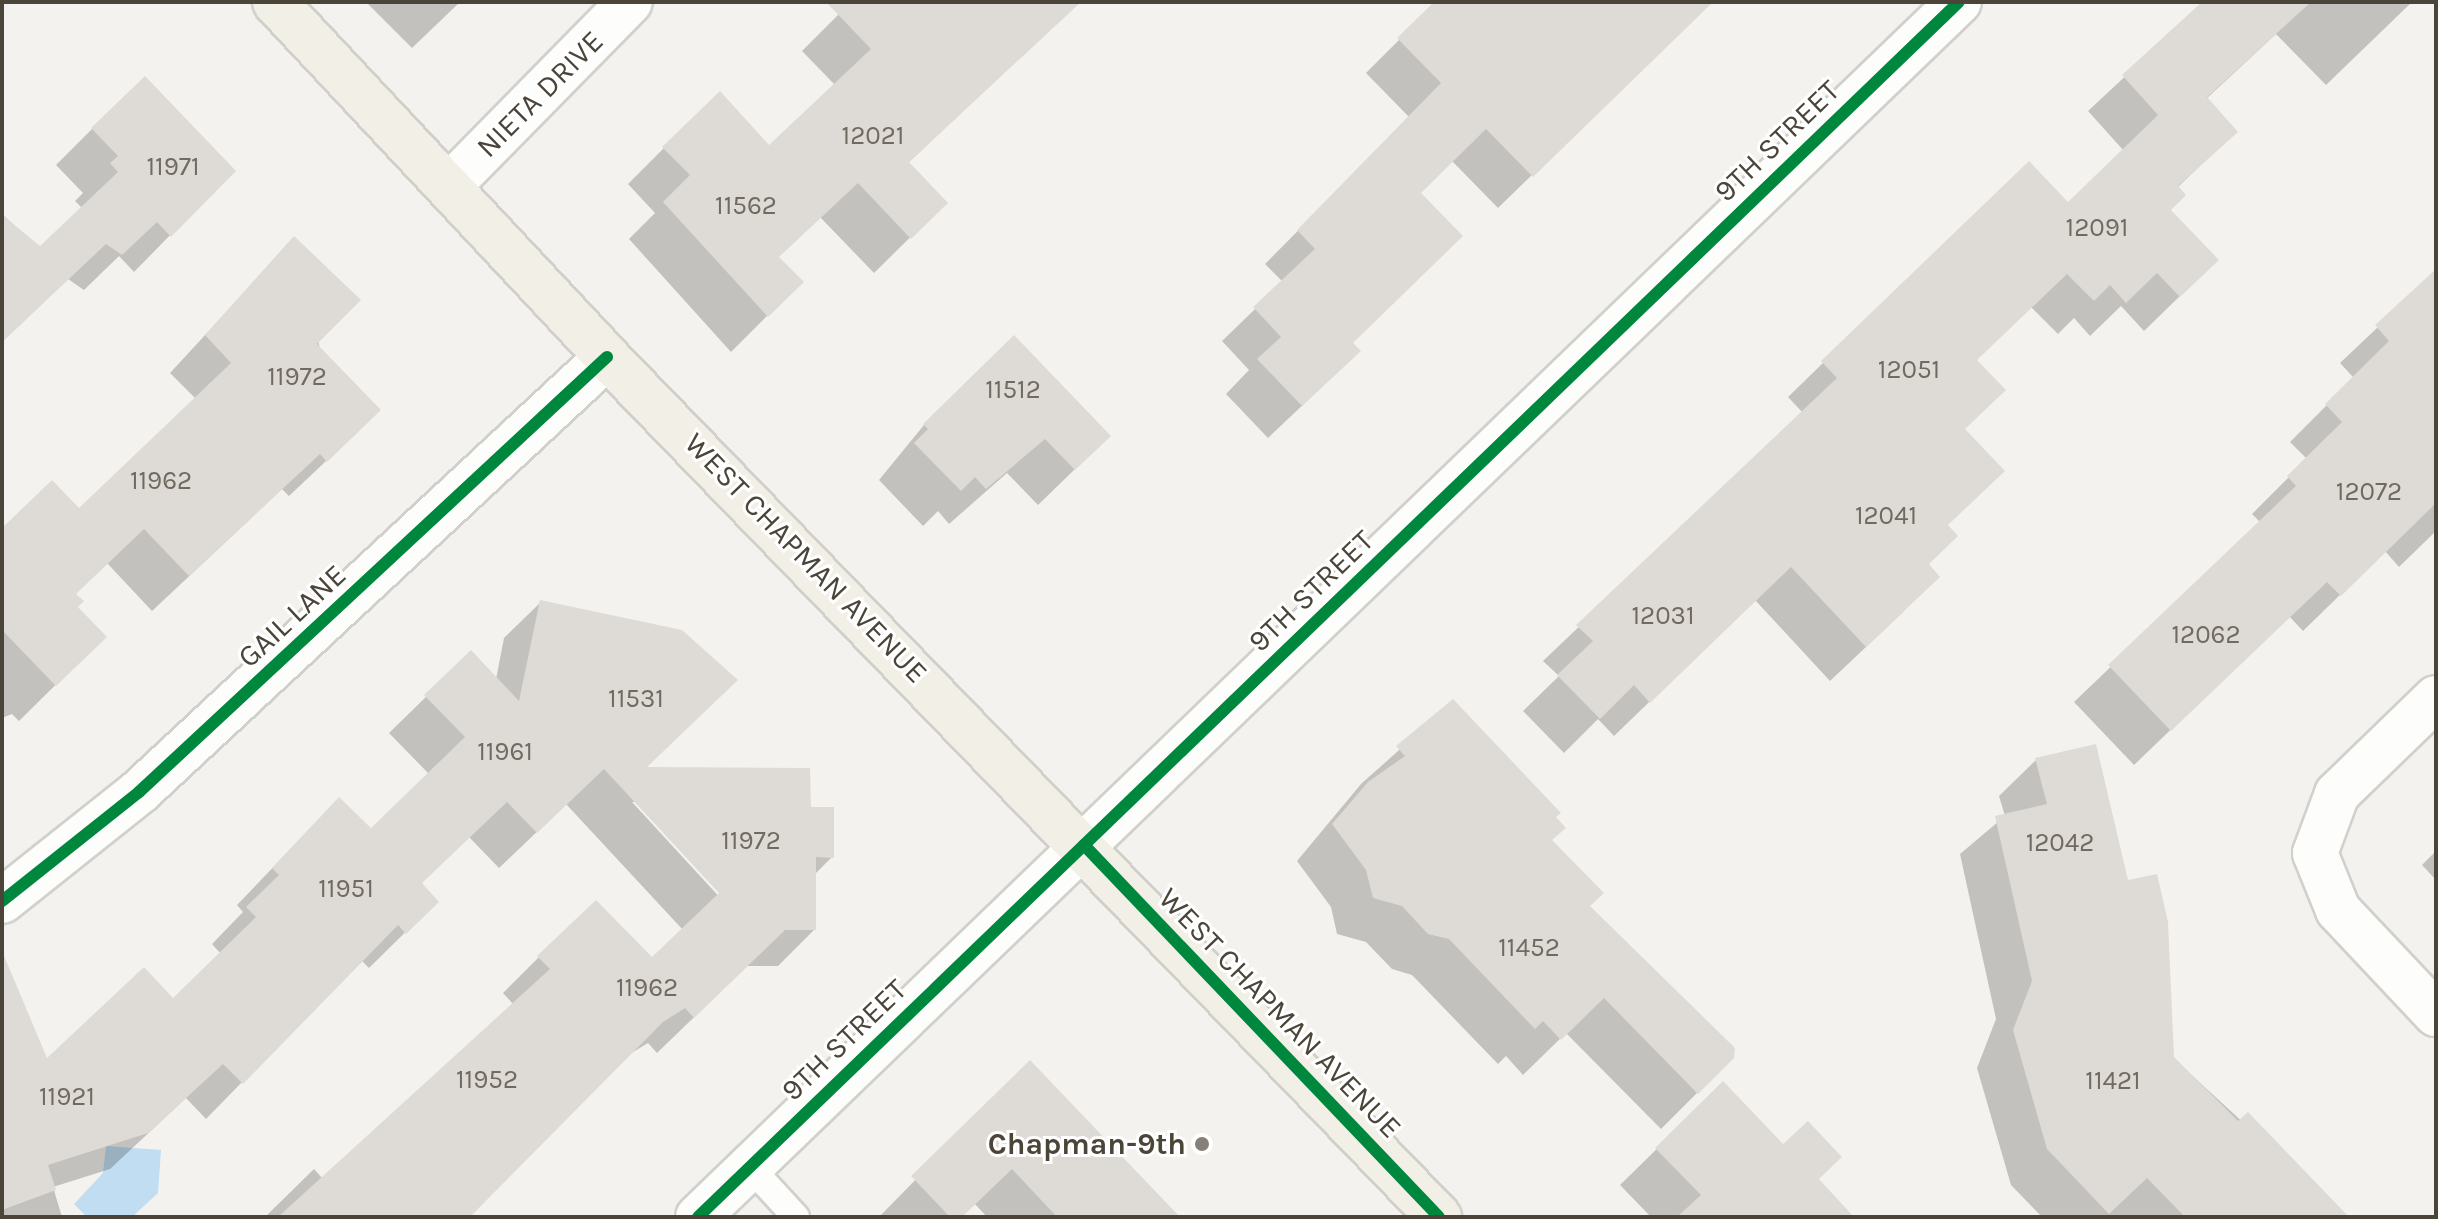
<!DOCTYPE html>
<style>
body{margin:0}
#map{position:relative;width:2438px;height:1219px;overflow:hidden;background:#f4f2ee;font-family:Karla,sans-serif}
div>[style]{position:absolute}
.water>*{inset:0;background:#c0ddf1}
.shadow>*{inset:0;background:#0003}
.building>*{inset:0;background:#dedbd6}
.roads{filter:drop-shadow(2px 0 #d2d0cb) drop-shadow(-2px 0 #d2d0cb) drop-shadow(0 2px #d2d0cb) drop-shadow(0 -2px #d2d0cb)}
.service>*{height:26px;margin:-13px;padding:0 13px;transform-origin:13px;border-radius:13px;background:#fdfdfc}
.minor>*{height:44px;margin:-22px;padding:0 22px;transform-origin:22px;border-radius:22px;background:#fdfdfc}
.tertiary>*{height:44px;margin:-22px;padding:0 22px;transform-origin:22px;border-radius:22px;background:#fdfdfc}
.primary>*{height:44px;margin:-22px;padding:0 22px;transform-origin:22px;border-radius:22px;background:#f2efe6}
.cycleway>*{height:12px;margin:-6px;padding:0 6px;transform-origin:6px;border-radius:6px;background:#00873e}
.dots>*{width:22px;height:22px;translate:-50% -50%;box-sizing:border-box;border:4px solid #fff;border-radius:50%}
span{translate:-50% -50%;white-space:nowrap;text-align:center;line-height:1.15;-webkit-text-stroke:6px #fff;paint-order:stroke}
.number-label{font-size:26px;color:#706a61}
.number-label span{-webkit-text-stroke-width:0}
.street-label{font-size:30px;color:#4b4439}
.poi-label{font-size:30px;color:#4b4439;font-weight:700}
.right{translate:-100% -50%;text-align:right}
.frame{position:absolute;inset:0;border:4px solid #4b4439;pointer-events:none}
</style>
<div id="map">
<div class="water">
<div style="clip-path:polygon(106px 1146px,161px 1150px,158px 1193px,132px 1217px,87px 1217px,74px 1204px,103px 1173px)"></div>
</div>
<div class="shadow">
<div style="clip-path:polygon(366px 2px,460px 2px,412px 48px)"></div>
<div style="clip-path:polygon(851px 2px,1079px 2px,908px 163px,945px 203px,874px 273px,820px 217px,777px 258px,801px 282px,731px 352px,629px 239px,655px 213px,628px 184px,664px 148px,769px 148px,835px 85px,802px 51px)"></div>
<div style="clip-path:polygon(1437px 2px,1710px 2px,1498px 208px,1452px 161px,1418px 193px,1351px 343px,1325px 384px,1268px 438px,1226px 394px,1249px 370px,1222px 341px,1283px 282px,1265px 264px,1410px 118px,1366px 73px)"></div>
<div style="clip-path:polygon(2205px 2px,2412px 2px,2326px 85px,2276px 34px,2206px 99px,2235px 132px,2177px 188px,2168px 210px,2181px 295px,2144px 331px,2121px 306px,2090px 336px,2074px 318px,2058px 334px,2031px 307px,1975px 361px,1946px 526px,1903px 612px,1830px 681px,1755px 600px,1614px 736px,1598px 719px,1564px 753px,1523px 711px,1559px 676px,1543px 661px,1803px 413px,1788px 397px,1823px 363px,2068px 205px,2124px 151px,2088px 111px)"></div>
<div style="clip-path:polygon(92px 129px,233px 171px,134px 272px,119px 256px,84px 290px,68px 279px,2px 342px,2px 214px,40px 249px,83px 209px,75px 201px,83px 193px,56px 165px)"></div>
<div style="clip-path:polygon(295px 238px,342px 446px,289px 496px,282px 489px,152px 611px,107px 563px,74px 594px,76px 607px,104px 637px,19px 721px,12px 714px,2px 718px,2px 531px,79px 510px,196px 399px,170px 373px)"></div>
<div style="clip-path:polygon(2435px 273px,2436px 531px,2399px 567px,2385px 551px,2303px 631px,2289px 616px,2134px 765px,2074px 702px,2261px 523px,2252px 514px,2307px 459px,2290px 442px,2354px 378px,2340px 363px)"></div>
<div style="clip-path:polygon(924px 425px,1109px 436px,1038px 505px,1007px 473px,949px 524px,938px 511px,923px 526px,879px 480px)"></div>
<div style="clip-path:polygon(evenodd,541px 602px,644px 769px,809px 809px,832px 857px,814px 875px,814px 930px,778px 966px,747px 966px,657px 1053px,648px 1043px,625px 1057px,467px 1217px,265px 1217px,314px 1169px,322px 1178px,514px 1005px,503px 993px,539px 957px,652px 960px,683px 930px,566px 804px,499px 868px,469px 837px,420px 884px,436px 902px,369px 968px,361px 960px,206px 1119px,186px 1098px,110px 1169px,53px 1187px,62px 1217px,2px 1217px,2px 1036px,46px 1061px,173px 1000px,221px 954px,212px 944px,243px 912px,237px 905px,303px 836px,371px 830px,429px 774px,389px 733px,471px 653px,496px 679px,504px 638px,541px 602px,632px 802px,637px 802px,727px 899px,724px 902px,632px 802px)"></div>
<div style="clip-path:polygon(1453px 702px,1553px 818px,1550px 841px,1588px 906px,1732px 1058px,1661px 1129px,1566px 1033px,1523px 1075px,1506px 1056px,1498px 1064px,1412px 975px,1392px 969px,1366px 942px,1337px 934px,1331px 907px,1297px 861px,1361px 784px)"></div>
<div style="clip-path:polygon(2036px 760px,2172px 1057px,2346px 1217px,2042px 1217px,2011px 1185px,1977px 1068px,1996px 1019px,1960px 854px,2005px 816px,1999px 796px)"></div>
<div style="clip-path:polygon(2436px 851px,2436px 880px,2422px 865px)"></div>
<div style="clip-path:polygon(1030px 1063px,1177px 1217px,987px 1217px,974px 1203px,960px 1217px,879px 1217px)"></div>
<div style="clip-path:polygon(1723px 1084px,1817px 1180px,1851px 1217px,1651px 1217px,1620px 1185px)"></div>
</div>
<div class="building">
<div style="clip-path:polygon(826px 2px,1081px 2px,909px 162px,948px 203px,911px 239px,858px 183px,779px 257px,804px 282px,768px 317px,663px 202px,690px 175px,662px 147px,720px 91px,769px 145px,871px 49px)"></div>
<div style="clip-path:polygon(1434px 2px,1713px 2px,1533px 177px,1486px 129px,1421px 193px,1463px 236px,1353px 343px,1361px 351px,1302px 406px,1257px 359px,1281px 337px,1253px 307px,1315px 249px,1297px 230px,1441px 83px,1397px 38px)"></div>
<div style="clip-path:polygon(2202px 2px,2311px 2px,2207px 97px,2238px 132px,2178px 186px,2186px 195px,2171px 210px,2219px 260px,2180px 297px,2157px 273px,2126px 303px,2110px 285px,2094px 301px,2067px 274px,1977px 360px,2006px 390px,1965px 429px,2005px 471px,1948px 525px,1958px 536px,1929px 564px,1940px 577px,1866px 647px,1791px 567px,1650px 703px,1634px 685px,1600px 719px,1557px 675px,1593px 641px,1576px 625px,1837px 378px,1821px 361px,2029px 161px,2068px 202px,2158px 115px,2122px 75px)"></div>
<div style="clip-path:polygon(145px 76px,236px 171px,171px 237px,157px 222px,122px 255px,106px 244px,2px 342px,2px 215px,40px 246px,118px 172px,110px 163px,118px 156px,91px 128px)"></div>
<div style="clip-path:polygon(294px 236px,361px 300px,317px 344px,381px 410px,327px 462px,320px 454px,189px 576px,144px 529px,76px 594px,84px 601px,78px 607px,107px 637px,56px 686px,2px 630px,2px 528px,52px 480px,79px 508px,231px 363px,205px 335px)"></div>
<div style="clip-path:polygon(2436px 269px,2436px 503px,2341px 596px,2327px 582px,2171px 731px,2108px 665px,2296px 486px,2287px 476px,2342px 422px,2325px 404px,2389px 341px,2375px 325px)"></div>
<div style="clip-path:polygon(1014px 335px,1111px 436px,1075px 470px,1045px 439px,986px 489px,975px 477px,961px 491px,914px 443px,928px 429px,923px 424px)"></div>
<div style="clip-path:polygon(540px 600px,682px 630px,738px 680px,647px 767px,810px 768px,811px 807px,834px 807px,834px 858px,816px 857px,816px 930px,785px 930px,694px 1018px,685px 1008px,663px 1022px,470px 1217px,278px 1217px,550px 969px,537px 956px,596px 900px,652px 957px,719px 893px,604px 769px,537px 833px,507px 802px,422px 883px,439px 902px,406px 934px,398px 925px,243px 1084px,223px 1064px,148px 1133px,48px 1165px,56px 1190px,2px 1210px,2px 951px,47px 1058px,144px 967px,173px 998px,256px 917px,246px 907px,279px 875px,272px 868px,339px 797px,371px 828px,465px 737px,424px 695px,471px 650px,519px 701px)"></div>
<div style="clip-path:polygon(1453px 699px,1561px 813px,1556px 817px,1566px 828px,1552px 840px,1604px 893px,1590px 906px,1735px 1048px,1734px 1058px,1698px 1094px,1604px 998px,1561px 1040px,1543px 1021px,1535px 1029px,1449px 939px,1428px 934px,1402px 906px,1373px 898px,1366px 870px,1332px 824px,1368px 782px,1405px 756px,1396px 746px)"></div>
<div style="clip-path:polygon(2096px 744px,2128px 880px,2157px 874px,2168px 922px,2174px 1057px,2238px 1121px,2248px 1112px,2349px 1217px,2185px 1217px,2147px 1178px,2109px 1214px,2047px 1149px,2013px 1030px,2032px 981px,1995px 816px,2047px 804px,2035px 758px)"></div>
<div style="clip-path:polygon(1030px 1060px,1113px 1147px,1180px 1217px,1057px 1217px,1012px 1169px,962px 1217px,950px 1217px,911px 1176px)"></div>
<div style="clip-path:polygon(1723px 1081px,1783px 1144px,1808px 1121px,1842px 1157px,1819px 1179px,1854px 1217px,1677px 1217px,1701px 1195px,1655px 1148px)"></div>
</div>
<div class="roads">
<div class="service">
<div style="left:750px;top:1167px;width:68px;rotate:47.4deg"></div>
</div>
<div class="minor">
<div style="left:449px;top:186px;width:258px;rotate:-45.5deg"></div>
<div style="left:2436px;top:698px;width:138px;rotate:135.9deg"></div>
<div style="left:2337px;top:794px;width:63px;rotate:110.4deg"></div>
<div style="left:2315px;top:853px;width:61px;rotate:68deg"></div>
<div style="left:2338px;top:910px;width:143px;rotate:46.7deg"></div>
<div style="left:2px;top:901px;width:175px;rotate:-38.5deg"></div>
<div style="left:139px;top:792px;width:639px;rotate:-42.91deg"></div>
</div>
<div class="tertiary">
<div style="left:698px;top:1217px;width:1751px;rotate:-43.94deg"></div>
</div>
<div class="primary">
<div style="left:275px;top:2px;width:486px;rotate:46.9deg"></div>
<div style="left:607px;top:357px;width:1197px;rotate:45.95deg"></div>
</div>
</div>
<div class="cycleway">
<div style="left:1084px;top:845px;width:514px;rotate:46.34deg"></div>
<div style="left:2px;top:901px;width:175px;rotate:-38.5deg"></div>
<div style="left:139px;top:792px;width:639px;rotate:-42.91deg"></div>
<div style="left:698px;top:1217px;width:1751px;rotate:-43.94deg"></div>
</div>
<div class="dots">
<div style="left:1202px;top:1144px;background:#868178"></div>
</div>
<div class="number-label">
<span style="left:873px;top:136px">12021</span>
<span style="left:173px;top:167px">11971</span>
<span style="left:746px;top:206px">11562</span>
<span style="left:2097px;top:228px">12091</span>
<span style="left:1909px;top:370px">12051</span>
<span style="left:297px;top:377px">11972</span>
<span style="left:1013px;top:390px">11512</span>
<span style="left:161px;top:481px">11962</span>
<span style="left:2369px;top:492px">12072</span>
<span style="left:1886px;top:516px">12041</span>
<span style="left:1663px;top:616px">12031</span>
<span style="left:2206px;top:635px">12062</span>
<span style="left:636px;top:699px">11531</span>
<span style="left:505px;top:752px">11961</span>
<span style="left:751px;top:841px">11972</span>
<span style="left:2060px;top:843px">12042</span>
<span style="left:346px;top:889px">11951</span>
<span style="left:1529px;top:948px">11452</span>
<span style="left:647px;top:988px">11962</span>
<span style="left:487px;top:1080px">11952</span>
<span style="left:2113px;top:1081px">11421</span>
<span style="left:67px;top:1097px">11921</span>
</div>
<div class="street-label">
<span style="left:540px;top:94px;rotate:-45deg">NIETA DRIVE</span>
<span style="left:1777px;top:141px;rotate:-44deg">9TH STREET</span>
<span style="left:806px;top:558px;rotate:46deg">WEST CHAPMAN AVENUE</span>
<span style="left:1311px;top:591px;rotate:-44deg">9TH STREET</span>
<span style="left:292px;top:616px;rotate:-43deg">GAIL LANE</span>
<span style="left:1280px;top:1013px;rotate:46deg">WEST CHAPMAN AVENUE</span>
<span style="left:844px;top:1040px;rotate:-44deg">9TH STREET</span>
</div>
<div class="poi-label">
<span class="right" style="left:1186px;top:1144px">Chapman-9th</span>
</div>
<div class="frame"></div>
</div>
